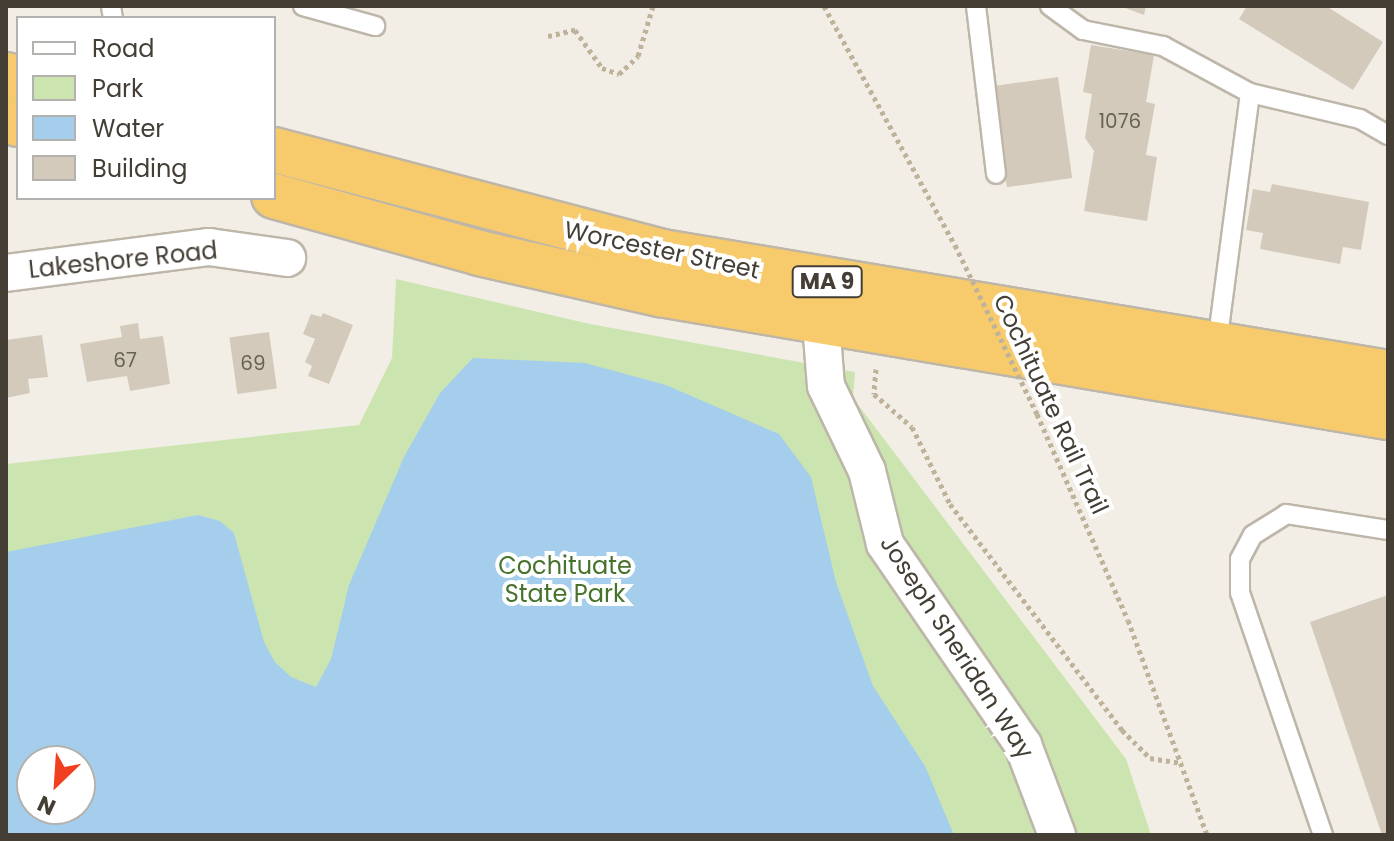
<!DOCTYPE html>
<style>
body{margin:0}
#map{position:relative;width:1394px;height:841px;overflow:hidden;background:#f2eee5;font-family:Poppins,sans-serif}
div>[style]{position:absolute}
.green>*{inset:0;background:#cce5b0}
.water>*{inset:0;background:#a4ceec}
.building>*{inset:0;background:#d3cabb;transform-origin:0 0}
.path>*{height:5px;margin-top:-2.5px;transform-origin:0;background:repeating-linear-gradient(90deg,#beb29a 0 4px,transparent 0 8px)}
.roads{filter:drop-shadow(2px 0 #bdb6a9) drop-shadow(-2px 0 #bdb6a9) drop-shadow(0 2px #bdb6a9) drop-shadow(0 -2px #bdb6a9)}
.lane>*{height:18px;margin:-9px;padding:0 9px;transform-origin:9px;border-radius:9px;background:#fff}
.street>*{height:36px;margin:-18px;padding:0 18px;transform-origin:18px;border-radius:18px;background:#fff}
.highway>*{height:44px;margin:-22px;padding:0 22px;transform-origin:22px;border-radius:22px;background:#f7ca6c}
.path-bridge>*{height:5px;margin-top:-2.5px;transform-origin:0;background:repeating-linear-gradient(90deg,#beb29a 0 4px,transparent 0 8px)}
span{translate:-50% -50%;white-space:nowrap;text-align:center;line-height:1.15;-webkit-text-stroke:8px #fff;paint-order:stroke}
.number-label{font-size:20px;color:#686156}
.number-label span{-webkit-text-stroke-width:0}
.shield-label span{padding:2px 6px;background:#fff;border:2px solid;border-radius:6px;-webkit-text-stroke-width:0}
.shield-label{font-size:22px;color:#443e35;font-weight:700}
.street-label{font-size:24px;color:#443e35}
.park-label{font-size:24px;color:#46732c}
.frame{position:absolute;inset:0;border:8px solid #443e35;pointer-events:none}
.legend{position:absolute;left:16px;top:16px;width:260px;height:184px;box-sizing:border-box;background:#fff;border:2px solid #b4b2ae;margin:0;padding:10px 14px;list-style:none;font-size:24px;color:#443e35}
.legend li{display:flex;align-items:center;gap:16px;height:40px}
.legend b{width:40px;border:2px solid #b4b2ae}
.north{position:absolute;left:16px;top:745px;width:80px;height:80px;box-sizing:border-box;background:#fff;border:2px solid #b4b2ae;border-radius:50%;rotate:205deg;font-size:22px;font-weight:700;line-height:32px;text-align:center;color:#443e35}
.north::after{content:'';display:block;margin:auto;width:28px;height:36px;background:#f0401f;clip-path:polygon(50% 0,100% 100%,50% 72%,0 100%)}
</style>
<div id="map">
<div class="green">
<div style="clip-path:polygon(evenodd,396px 279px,590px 324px,855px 372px,853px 398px,1126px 759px,1151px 835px,6px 835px,6px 464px,359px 425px,392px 358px,396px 279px,32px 761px,80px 761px,80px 809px,32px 809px,32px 761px)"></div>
</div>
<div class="water">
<div style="clip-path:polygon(evenodd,473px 358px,585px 363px,666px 385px,779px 434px,811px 477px,836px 582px,873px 686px,925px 766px,954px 835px,6px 835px,6px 552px,198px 515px,220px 521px,234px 533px,264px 642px,275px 662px,291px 677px,316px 687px,331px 659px,349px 585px,404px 457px,440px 393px,473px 358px,32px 761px,80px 761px,80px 809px,32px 809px,32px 761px)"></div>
</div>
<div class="building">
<div style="clip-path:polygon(1120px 6px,1146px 6px,1144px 15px)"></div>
<div style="clip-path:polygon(1247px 6px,1326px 6px,1383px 42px,1353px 90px,1239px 19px)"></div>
<div style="clip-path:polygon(1091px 45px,1154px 55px,1146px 102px,1155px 104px,1146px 155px,1157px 157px,1147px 221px,1084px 211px,1094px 151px,1085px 138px,1092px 94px,1083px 92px)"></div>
<div style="left:1058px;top:77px;width:102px;height:66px;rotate:82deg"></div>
<div style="clip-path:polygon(1272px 184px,1369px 202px,1361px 250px,1343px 247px,1340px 264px,1260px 249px,1263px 233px,1246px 230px,1253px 189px,1270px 192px)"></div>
<div style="clip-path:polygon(323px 313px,353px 325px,329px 384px,308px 376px,312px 366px,305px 362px,315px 339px,303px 334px,311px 314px,321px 317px)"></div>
<div style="clip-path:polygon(138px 323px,140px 339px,163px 336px,170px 384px,130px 391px,127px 376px,87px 382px,80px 344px,122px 337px,120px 326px)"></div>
<div style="left:269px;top:332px;width:57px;height:40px;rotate:82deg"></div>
<div style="clip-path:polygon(42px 335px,48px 377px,28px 379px,30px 393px,6px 398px,6px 340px)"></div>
<div style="clip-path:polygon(1388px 595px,1388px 835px,1382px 835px,1310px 622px)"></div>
</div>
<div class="path">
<div style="left:824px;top:6px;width:273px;rotate:61.3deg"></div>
<div style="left:548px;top:36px;width:28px;rotate:-13deg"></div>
<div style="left:575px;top:30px;width:47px;rotate:54.6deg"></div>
<div style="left:602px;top:68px;width:18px;rotate:19deg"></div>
<div style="left:619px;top:74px;width:26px;rotate:-43deg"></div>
<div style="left:638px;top:56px;width:52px;rotate:-73.3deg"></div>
<div style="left:876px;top:369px;width:25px;rotate:95deg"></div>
<div style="left:874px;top:394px;width:50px;rotate:41deg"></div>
<div style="left:912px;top:427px;width:86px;rotate:63.7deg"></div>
<div style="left:950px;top:504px;width:284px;rotate:52.7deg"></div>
<div style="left:1122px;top:730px;width:40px;rotate:45deg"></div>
<div style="left:1150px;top:758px;width:33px;rotate:9deg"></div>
<div style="left:1037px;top:414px;width:225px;rotate:66.2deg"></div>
<div style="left:1128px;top:620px;width:229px;rotate:69.8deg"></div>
</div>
<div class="roads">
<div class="lane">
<div style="left:111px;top:6px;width:12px;rotate:81deg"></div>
<div style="left:303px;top:6px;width:75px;rotate:15.5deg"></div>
<div style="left:976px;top:6px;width:169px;rotate:83.2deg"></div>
<div style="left:1050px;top:6px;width:41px;rotate:36deg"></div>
<div style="left:1083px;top:30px;width:82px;rotate:11.3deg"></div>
<div style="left:1163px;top:46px;width:99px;rotate:28.4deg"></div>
<div style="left:1250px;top:93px;width:113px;rotate:13.3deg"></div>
<div style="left:1360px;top:119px;width:32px;rotate:30deg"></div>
<div style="left:1217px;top:344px;width:253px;rotate:-82.5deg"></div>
<div style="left:1323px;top:835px;width:256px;rotate:-108.9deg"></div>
<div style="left:1240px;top:593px;width:34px;rotate:-90deg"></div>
<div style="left:1240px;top:559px;width:27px;rotate:-62deg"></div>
<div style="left:1253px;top:535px;width:39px;rotate:-32deg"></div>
<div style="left:1286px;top:514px;width:103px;rotate:8.9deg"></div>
</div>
<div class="street">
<div style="left:6px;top:273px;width:205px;rotate:-7.3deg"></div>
<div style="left:209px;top:247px;width:79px;rotate:8deg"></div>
<div style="left:821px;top:323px;width:63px;rotate:85.5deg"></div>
<div style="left:826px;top:386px;width:94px;rotate:64.2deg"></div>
<div style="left:867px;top:471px;width:75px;rotate:76.1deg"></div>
<div style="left:885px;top:544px;width:244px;rotate:55.5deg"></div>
<div style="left:1023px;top:745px;width:96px;rotate:69.3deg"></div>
</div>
<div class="highway">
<div style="left:6px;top:75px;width:12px;rotate:14deg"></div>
<div style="left:6px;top:120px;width:13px;rotate:18deg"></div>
<div style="left:274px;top:150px;width:401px;rotate:14.7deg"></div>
<div style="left:662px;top:252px;width:736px;rotate:9.46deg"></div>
<div style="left:274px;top:196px;width:213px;rotate:15.5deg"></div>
<div style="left:479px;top:253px;width:186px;rotate:12.8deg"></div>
<div style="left:660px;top:294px;width:738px;rotate:9.59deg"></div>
</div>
</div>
<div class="path-bridge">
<div style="left:955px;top:245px;width:188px;rotate:64.1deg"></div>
</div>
<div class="number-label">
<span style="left:1120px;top:121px">1076</span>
<span style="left:125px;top:360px">67</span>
<span style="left:253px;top:363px">69</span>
</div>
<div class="shield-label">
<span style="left:827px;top:282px">MA 9</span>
</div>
<div class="street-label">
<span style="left:662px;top:250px;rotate:12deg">Worcester Street</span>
<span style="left:123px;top:260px;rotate:-6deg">Lakeshore Road</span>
<span style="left:1051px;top:404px;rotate:65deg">Cochituate Rail Trail</span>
<span style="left:957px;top:647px;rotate:57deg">Joseph Sheridan Way</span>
</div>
<div class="park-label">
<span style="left:565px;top:580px">Cochituate<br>State Park</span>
</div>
<div class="frame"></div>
<ul class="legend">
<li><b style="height:10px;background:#fff"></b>Road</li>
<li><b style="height:22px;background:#cce5b0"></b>Park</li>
<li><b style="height:22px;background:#a4ceec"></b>Water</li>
<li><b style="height:22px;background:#d3cabb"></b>Building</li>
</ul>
<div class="north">N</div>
</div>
